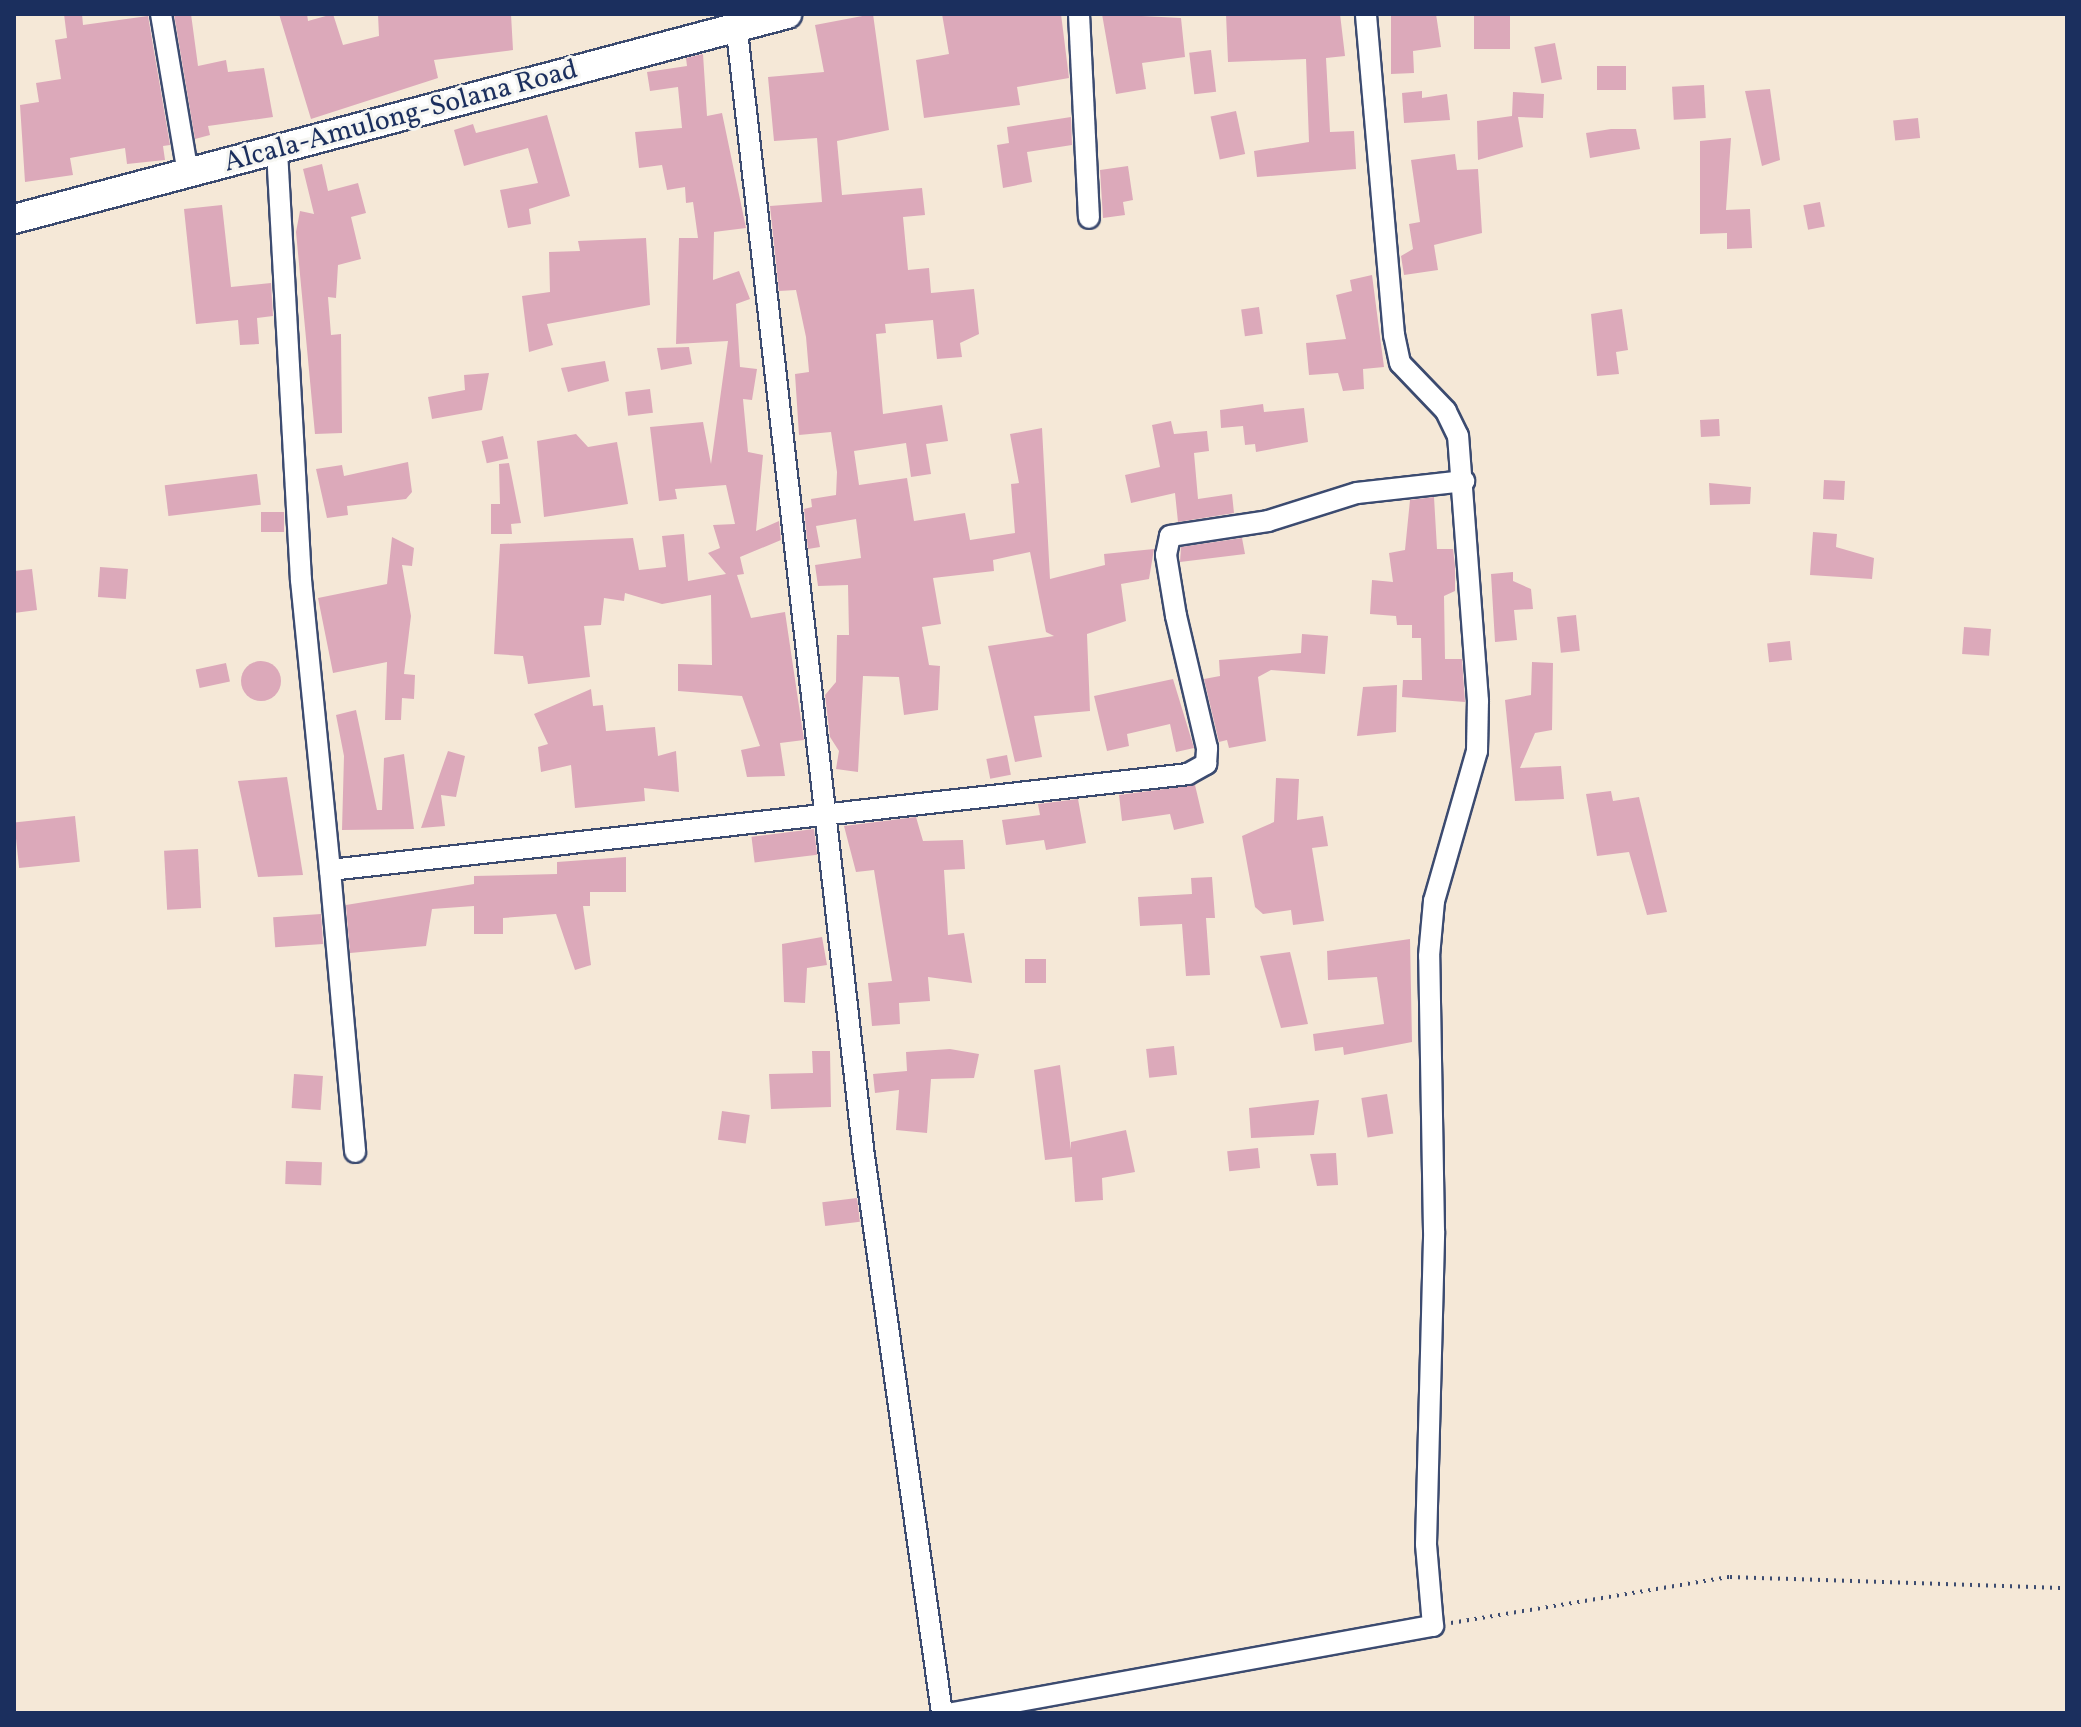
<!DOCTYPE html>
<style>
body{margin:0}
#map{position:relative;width:2081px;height:1727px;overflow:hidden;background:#f5e8d7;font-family:Vollkorn,serif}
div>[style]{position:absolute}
.building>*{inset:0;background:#dca9ba;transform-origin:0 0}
.round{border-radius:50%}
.path>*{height:4px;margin-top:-2px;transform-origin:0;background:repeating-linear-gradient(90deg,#3c4b70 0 2px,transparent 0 8px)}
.roads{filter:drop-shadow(2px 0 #3c4b70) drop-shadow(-2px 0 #3c4b70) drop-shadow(0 2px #3c4b70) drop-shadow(0 -2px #3c4b70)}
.minor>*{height:20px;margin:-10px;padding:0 10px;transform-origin:10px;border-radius:10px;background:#fff}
.secondary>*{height:28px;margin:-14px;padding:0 14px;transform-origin:14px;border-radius:14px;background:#fff}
span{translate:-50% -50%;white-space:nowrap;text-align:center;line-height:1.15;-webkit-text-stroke:6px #f6f6f2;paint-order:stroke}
.street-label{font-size:28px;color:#1b2f5e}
.frame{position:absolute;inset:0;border:16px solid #1b2f5e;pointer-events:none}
</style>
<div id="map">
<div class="building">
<div style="clip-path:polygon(64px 14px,82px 14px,83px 25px,148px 16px,170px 145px,163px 146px,165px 160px,127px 164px,125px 148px,70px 158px,73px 175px,25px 182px,20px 105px,39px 102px,36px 83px,61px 79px,55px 40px,67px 38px)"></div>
<div style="clip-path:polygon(174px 14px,191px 14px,198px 66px,226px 60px,228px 72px,264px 68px,273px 117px,208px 126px,210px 135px,195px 139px)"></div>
<div style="clip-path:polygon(279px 14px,307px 14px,308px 21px,333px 14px,343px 45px,379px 36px,378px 14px,511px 14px,513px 50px,434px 60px,438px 78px,311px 119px)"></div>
<div style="clip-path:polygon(873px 14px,889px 130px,837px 141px,842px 195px,922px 188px,925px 215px,903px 217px,908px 270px,929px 268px,931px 293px,974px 289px,979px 334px,960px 343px,962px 357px,937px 359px,933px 320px,885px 324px,886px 333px,876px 334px,883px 414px,942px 405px,948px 441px,926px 444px,931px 474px,911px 477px,906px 443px,854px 451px,859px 485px,907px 478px,914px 521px,965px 513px,970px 540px,1015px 533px,1011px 484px,1019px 483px,1010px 434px,1042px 428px,1050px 579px,1105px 565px,1104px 554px,1154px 549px,1149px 579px,1121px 584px,1126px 621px,1087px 634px,1090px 711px,1034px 716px,1042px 757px,1015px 762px,988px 646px,1054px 636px,1046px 632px,1030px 552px,993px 560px,994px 571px,933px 578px,941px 624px,922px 627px,929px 665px,940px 666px,938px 710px,904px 715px,899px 677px,863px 676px,858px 772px,836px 769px,839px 751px,830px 737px,825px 695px,836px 682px,837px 635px,849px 635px,848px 585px,818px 586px,815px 565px,861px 558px,856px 519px,816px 526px,820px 547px,808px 549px,804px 509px,812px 507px,811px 499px,836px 495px,837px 472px,831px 432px,799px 435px,795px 374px,809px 372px,806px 337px,796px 290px,779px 291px,770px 206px,822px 202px,817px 138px,774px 141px,768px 77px,824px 72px,815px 25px)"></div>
<div style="clip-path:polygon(942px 14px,1061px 14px,1069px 78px,1017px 87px,1020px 105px,924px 118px,916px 60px,949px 54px)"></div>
<div style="clip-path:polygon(1102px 14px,1181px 18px,1185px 57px,1142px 63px,1146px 89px,1116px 94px)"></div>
<div style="clip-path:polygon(1226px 14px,1340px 14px,1345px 56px,1326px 58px,1330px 132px,1354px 131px,1356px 169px,1257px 177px,1254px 151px,1309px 142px,1306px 59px,1228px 62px)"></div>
<div style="clip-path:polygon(1391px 14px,1436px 14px,1441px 47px,1413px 51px,1414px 73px,1391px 74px)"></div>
<div style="left:1474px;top:14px;width:36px;height:35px"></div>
<div style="left:1555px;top:43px;width:37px;height:21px;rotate:79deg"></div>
<div style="left:1211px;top:50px;width:42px;height:22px;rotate:83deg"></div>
<div style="clip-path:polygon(703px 54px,707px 116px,722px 113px,746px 228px,714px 232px,713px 280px,739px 271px,750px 299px,736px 304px,740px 367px,757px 369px,752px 400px,743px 399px,748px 452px,763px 455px,756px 531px,779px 521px,781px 540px,740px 557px,744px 574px,737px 575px,751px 618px,785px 612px,804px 740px,780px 743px,785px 776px,747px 777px,741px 750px,760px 746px,742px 696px,678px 691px,678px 664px,712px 665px,711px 595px,662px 604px,625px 593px,624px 601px,604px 598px,601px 625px,584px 626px,590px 677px,528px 684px,523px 656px,494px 654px,500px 544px,633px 538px,639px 570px,666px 567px,662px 536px,684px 534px,688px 581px,726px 574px,708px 553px,720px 548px,713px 525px,735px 524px,726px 485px,675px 489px,677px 499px,659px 501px,650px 427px,703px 422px,711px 464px,728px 341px,676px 344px,679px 238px,698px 238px,693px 202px,686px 203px,685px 187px,667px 190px,662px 165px,639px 168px,635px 132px,682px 128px,678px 87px,650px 91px,647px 72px,687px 66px,686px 58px)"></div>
<div style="left:1597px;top:66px;width:29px;height:24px"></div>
<div style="left:1704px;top:85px;width:33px;height:32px;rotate:87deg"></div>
<div style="clip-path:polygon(1770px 89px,1780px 160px,1762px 166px,1745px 91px)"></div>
<div style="clip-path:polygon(1422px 91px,1422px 98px,1447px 94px,1450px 120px,1404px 123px,1402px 93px)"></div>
<div style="clip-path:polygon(1513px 92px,1544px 94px,1543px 118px,1518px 117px,1523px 147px,1478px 160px,1477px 121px,1512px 116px)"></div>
<div style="left:1236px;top:111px;width:44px;height:26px;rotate:78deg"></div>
<div style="clip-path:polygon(547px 115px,570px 196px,529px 209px,531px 224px,508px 228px,500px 190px,538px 183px,528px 148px,464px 166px,454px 130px,473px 124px,476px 133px)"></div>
<div style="clip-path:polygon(1071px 117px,1072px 145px,1027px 152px,1032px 182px,1003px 188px,997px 145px,1009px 143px,1007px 127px)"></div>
<div style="left:1918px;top:118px;width:20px;height:25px;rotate:84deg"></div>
<div style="clip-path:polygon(1611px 129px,1636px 129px,1640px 149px,1590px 158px,1586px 133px)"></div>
<div style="clip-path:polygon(1731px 138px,1726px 210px,1750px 209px,1752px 248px,1727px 249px,1727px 233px,1700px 234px,1700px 141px)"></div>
<div style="clip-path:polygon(1455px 154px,1457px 170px,1478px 169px,1482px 233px,1434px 245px,1438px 270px,1404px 275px,1401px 256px,1413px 249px,1409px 224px,1420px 222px,1411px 160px)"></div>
<div style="clip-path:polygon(322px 164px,328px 191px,358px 183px,366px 213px,351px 217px,361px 259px,338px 265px,336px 298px,328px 297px,331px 335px,341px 334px,342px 433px,315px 434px,296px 232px,300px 211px,314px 214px,303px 169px)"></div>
<div style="clip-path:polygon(1128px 166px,1133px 200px,1123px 202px,1125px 215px,1103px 218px,1100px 170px)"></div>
<div style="left:1820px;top:202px;width:25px;height:17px;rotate:79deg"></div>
<div style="clip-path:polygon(222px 205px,231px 287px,271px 283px,273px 316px,257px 318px,259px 344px,240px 345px,238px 320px,196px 324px,184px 209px)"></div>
<div style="clip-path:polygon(646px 238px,650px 305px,547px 324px,553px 345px,529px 352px,522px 296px,550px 292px,549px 252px,580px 251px,578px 241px)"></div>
<div style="clip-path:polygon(1372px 275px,1384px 367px,1363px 369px,1364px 389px,1343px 391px,1338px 373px,1309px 375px,1306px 343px,1346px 339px,1336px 295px,1352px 291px,1350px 280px)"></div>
<div style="left:1259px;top:307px;width:27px;height:18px;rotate:82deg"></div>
<div style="clip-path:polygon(1622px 309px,1628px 350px,1616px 352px,1619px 374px,1597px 376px,1591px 314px)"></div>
<div style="clip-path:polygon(689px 347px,692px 364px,661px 370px,657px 348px)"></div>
<div style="clip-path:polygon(605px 361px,609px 381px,568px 392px,561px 368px)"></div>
<div style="clip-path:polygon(489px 373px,482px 410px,432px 419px,428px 397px,465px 390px,464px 375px)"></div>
<div style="left:650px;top:389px;width:24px;height:25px;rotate:83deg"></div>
<div style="clip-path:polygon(1263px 404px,1264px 412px,1304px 408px,1308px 442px,1256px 452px,1255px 444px,1245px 445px,1243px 426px,1221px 428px,1220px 410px)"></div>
<div style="left:1719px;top:419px;width:17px;height:19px;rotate:87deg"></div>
<div style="clip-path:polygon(1171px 421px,1174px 434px,1207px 431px,1209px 451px,1194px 453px,1198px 499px,1232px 494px,1234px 513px,1178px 522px,1175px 493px,1131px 503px,1125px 475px,1160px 467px,1152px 425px)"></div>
<div style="clip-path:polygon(576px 434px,588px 447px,617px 442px,628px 504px,544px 517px,537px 441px)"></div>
<div style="left:503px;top:436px;width:23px;height:22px;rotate:77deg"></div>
<div style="clip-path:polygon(408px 462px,412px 492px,406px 499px,347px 506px,348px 515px,327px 518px,316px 469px,342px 465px,344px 476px)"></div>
<div style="clip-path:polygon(509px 463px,521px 523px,511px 524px,512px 534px,491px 534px,491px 504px,500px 504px,499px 464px)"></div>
<div style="left:257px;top:474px;width:31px;height:93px;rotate:83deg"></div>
<div style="left:1824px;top:480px;width:21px;height:19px;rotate:3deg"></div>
<div style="clip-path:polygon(1709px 483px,1751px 487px,1750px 504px,1710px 505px)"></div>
<div style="clip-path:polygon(1434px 497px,1437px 549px,1453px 549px,1455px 566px,1455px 591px,1444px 596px,1445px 659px,1462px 659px,1465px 702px,1402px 697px,1403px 680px,1422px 680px,1421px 638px,1412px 638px,1412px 625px,1397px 625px,1396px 616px,1370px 614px,1372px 580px,1393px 582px,1389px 553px,1405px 550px,1410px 500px)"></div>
<div style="left:261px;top:512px;width:23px;height:20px"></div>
<div style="clip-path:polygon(1813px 532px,1837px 534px,1836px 547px,1874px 558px,1872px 579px,1810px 575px)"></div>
<div style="clip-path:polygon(392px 537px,414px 548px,412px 566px,402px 565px,411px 616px,404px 674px,415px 675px,414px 699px,402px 698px,401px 720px,385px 720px,387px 662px,333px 673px,318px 598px,387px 584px)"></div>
<div style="clip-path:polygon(1242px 538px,1245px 554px,1180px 562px,1181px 547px)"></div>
<div style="left:100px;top:567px;width:28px;height:30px;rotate:4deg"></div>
<div style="clip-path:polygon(32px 569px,37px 610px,14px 613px,14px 571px)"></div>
<div style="clip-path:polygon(1513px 572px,1513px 581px,1531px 589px,1533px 609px,1514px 610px,1517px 640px,1495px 642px,1491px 574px)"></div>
<div style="left:1576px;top:615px;width:36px;height:19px;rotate:84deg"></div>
<div style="left:1964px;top:627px;width:27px;height:27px;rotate:4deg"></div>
<div style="clip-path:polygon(1302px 634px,1328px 636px,1325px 674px,1271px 670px,1258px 677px,1266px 741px,1229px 748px,1227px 740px,1219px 742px,1204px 679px,1220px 676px,1219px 660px,1301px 653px)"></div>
<div style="left:1790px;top:641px;width:19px;height:23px;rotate:84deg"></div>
<div class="round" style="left:241px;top:661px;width:40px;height:40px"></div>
<div style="clip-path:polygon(1532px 662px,1553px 663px,1552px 730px,1535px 733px,1520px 768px,1561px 766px,1564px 799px,1515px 801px,1505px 700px,1531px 695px)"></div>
<div style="left:226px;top:663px;width:19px;height:31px;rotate:78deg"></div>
<div style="clip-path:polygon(1173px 679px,1194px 748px,1176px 752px,1170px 724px,1127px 734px,1129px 746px,1107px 751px,1094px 696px)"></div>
<div style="clip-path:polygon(1397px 685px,1396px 732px,1357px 736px,1363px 687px)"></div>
<div style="clip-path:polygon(591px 689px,593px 706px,603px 705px,606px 731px,655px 727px,658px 756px,676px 751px,679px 792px,644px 788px,645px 801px,575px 808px,571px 765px,541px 772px,538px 747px,548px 744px,534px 714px)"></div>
<div style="clip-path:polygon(356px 710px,377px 810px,382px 810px,384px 758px,404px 754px,414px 829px,342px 830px,344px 756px,336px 715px)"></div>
<div style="clip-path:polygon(448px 751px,465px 756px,456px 797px,441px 795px,445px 826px,421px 828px)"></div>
<div style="left:1007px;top:755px;width:20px;height:21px;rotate:79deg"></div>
<div style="clip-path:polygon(287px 777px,303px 875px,258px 877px,238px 781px)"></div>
<div style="clip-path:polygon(1276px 778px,1299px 779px,1297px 820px,1323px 816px,1328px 846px,1312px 848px,1324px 921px,1293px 925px,1291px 910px,1263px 914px,1255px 907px,1242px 836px,1274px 822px)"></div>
<div style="clip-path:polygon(1195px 785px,1204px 823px,1174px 830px,1170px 814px,1122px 821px,1119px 795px)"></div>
<div style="clip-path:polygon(1611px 791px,1613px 801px,1639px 797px,1667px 912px,1647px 915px,1629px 852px,1597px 856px,1586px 794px)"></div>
<div style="clip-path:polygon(1078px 799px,1086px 843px,1046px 850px,1044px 840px,1006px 845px,1002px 820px,1040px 815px,1038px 804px)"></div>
<div style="left:75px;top:816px;width:46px;height:61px;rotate:84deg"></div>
<div style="clip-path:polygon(916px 817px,923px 841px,963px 840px,965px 869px,944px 870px,948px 935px,964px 933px,972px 983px,928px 977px,930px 1001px,899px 1003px,900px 1024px,872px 1026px,868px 983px,892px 981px,874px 870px,856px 872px,844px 826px)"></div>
<div style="left:814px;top:829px;width:26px;height:63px;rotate:83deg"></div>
<div style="left:198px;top:849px;width:59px;height:34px;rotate:87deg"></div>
<div style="clip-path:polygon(626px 857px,626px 892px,590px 892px,590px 906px,583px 906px,591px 965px,575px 970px,556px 914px,503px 918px,503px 934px,474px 934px,474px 906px,432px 909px,426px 946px,350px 953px,346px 905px,474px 884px,474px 876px,557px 874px,557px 862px)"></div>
<div style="clip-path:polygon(1212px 877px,1215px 918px,1206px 918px,1210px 975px,1186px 976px,1182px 924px,1140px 926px,1138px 897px,1192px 894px,1191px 878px)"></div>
<div style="left:321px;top:914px;width:30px;height:48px;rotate:86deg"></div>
<div style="clip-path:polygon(822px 937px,827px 965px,807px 968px,805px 1003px,784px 1002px,782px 944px)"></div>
<div style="clip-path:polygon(1410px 939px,1412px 1042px,1344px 1055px,1343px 1047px,1315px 1051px,1313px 1034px,1384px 1024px,1377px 977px,1328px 980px,1327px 951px)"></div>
<div style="clip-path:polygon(1290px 952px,1308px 1024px,1281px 1028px,1260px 956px)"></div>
<div style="left:1025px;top:959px;width:21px;height:24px"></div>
<div style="left:1174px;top:1046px;width:29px;height:28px;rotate:84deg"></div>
<div style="clip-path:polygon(950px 1049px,979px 1054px,974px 1078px,931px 1079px,927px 1133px,896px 1130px,899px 1090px,875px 1093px,873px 1074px,907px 1071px,906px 1052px)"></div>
<div style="clip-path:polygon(812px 1051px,830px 1051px,831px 1107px,771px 1109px,769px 1074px,813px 1073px)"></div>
<div style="clip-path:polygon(1060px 1065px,1071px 1150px,1071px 1142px,1126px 1130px,1135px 1172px,1102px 1178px,1103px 1200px,1075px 1202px,1072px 1157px,1045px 1160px,1034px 1070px)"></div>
<div style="left:294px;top:1074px;width:29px;height:34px;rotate:4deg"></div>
<div style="left:1387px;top:1094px;width:40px;height:26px;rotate:81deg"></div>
<div style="clip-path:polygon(1319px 1100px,1314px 1135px,1251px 1138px,1249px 1108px)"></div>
<div style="left:722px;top:1111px;width:28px;height:29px;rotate:8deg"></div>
<div style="left:1258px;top:1148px;width:20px;height:31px;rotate:84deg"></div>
<div style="clip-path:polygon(1336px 1153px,1338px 1185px,1317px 1186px,1310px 1154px)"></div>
<div style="left:286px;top:1161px;width:36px;height:23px;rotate:2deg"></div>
<div style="left:857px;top:1198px;width:24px;height:35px;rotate:83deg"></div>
</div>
<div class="path">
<div style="left:1451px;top:1623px;width:283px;rotate:-9.4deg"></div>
<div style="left:1730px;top:1577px;width:337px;rotate:1.9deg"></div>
</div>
<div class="roads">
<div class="minor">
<div style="left:161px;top:14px;width:161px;rotate:80.4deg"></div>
<div style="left:735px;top:14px;width:1149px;rotate:83.56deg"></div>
<div style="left:864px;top:1156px;width:562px;rotate:82.03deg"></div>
<div style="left:1079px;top:14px;width:204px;rotate:87.2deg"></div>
<div style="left:277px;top:151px;width:430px;rotate:86.8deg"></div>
<div style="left:301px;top:580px;width:291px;rotate:84.3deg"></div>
<div style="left:330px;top:870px;width:863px;rotate:-6.38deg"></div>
<div style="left:1188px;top:774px;width:21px;rotate:-29deg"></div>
<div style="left:1206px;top:764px;width:16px;rotate:-86deg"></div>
<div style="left:1207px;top:748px;width:136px;rotate:-103.2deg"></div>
<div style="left:1176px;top:616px;width:62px;rotate:-99.3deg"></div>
<div style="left:1166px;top:555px;width:19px;rotate:-78deg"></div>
<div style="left:1170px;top:536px;width:99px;rotate:-8.7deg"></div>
<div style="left:1268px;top:521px;width:93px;rotate:-17.5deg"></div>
<div style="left:1357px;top:493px;width:108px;rotate:-6.4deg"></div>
<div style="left:330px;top:870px;width:283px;rotate:84.9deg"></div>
<div style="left:953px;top:1713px;width:488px;rotate:-10.3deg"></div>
<div style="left:1433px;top:1626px;width:82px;rotate:-94.9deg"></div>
<div style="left:1426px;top:1544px;width:313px;rotate:-88.5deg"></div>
<div style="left:1434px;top:1231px;width:275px;rotate:-91deg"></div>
<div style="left:1429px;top:956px;width:55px;rotate:-84.8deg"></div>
<div style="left:1434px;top:901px;width:156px;rotate:-74deg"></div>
<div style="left:1477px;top:751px;width:50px;rotate:-88.9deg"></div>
<div style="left:1478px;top:701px;width:266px;rotate:-94.3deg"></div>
<div style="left:1458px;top:436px;width:28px;rotate:-116deg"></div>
<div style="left:1446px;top:411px;width:66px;rotate:-133.8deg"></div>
<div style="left:1400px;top:363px;width:29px;rotate:-102deg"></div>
<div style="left:1394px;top:335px;width:322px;rotate:-95deg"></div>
</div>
<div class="secondary">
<div style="left:14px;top:219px;width:800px;rotate:-14.85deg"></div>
</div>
</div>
<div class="street-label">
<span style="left:401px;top:117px;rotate:-15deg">Alcala-Amulong-Solana Road</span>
</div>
<div class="frame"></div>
</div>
